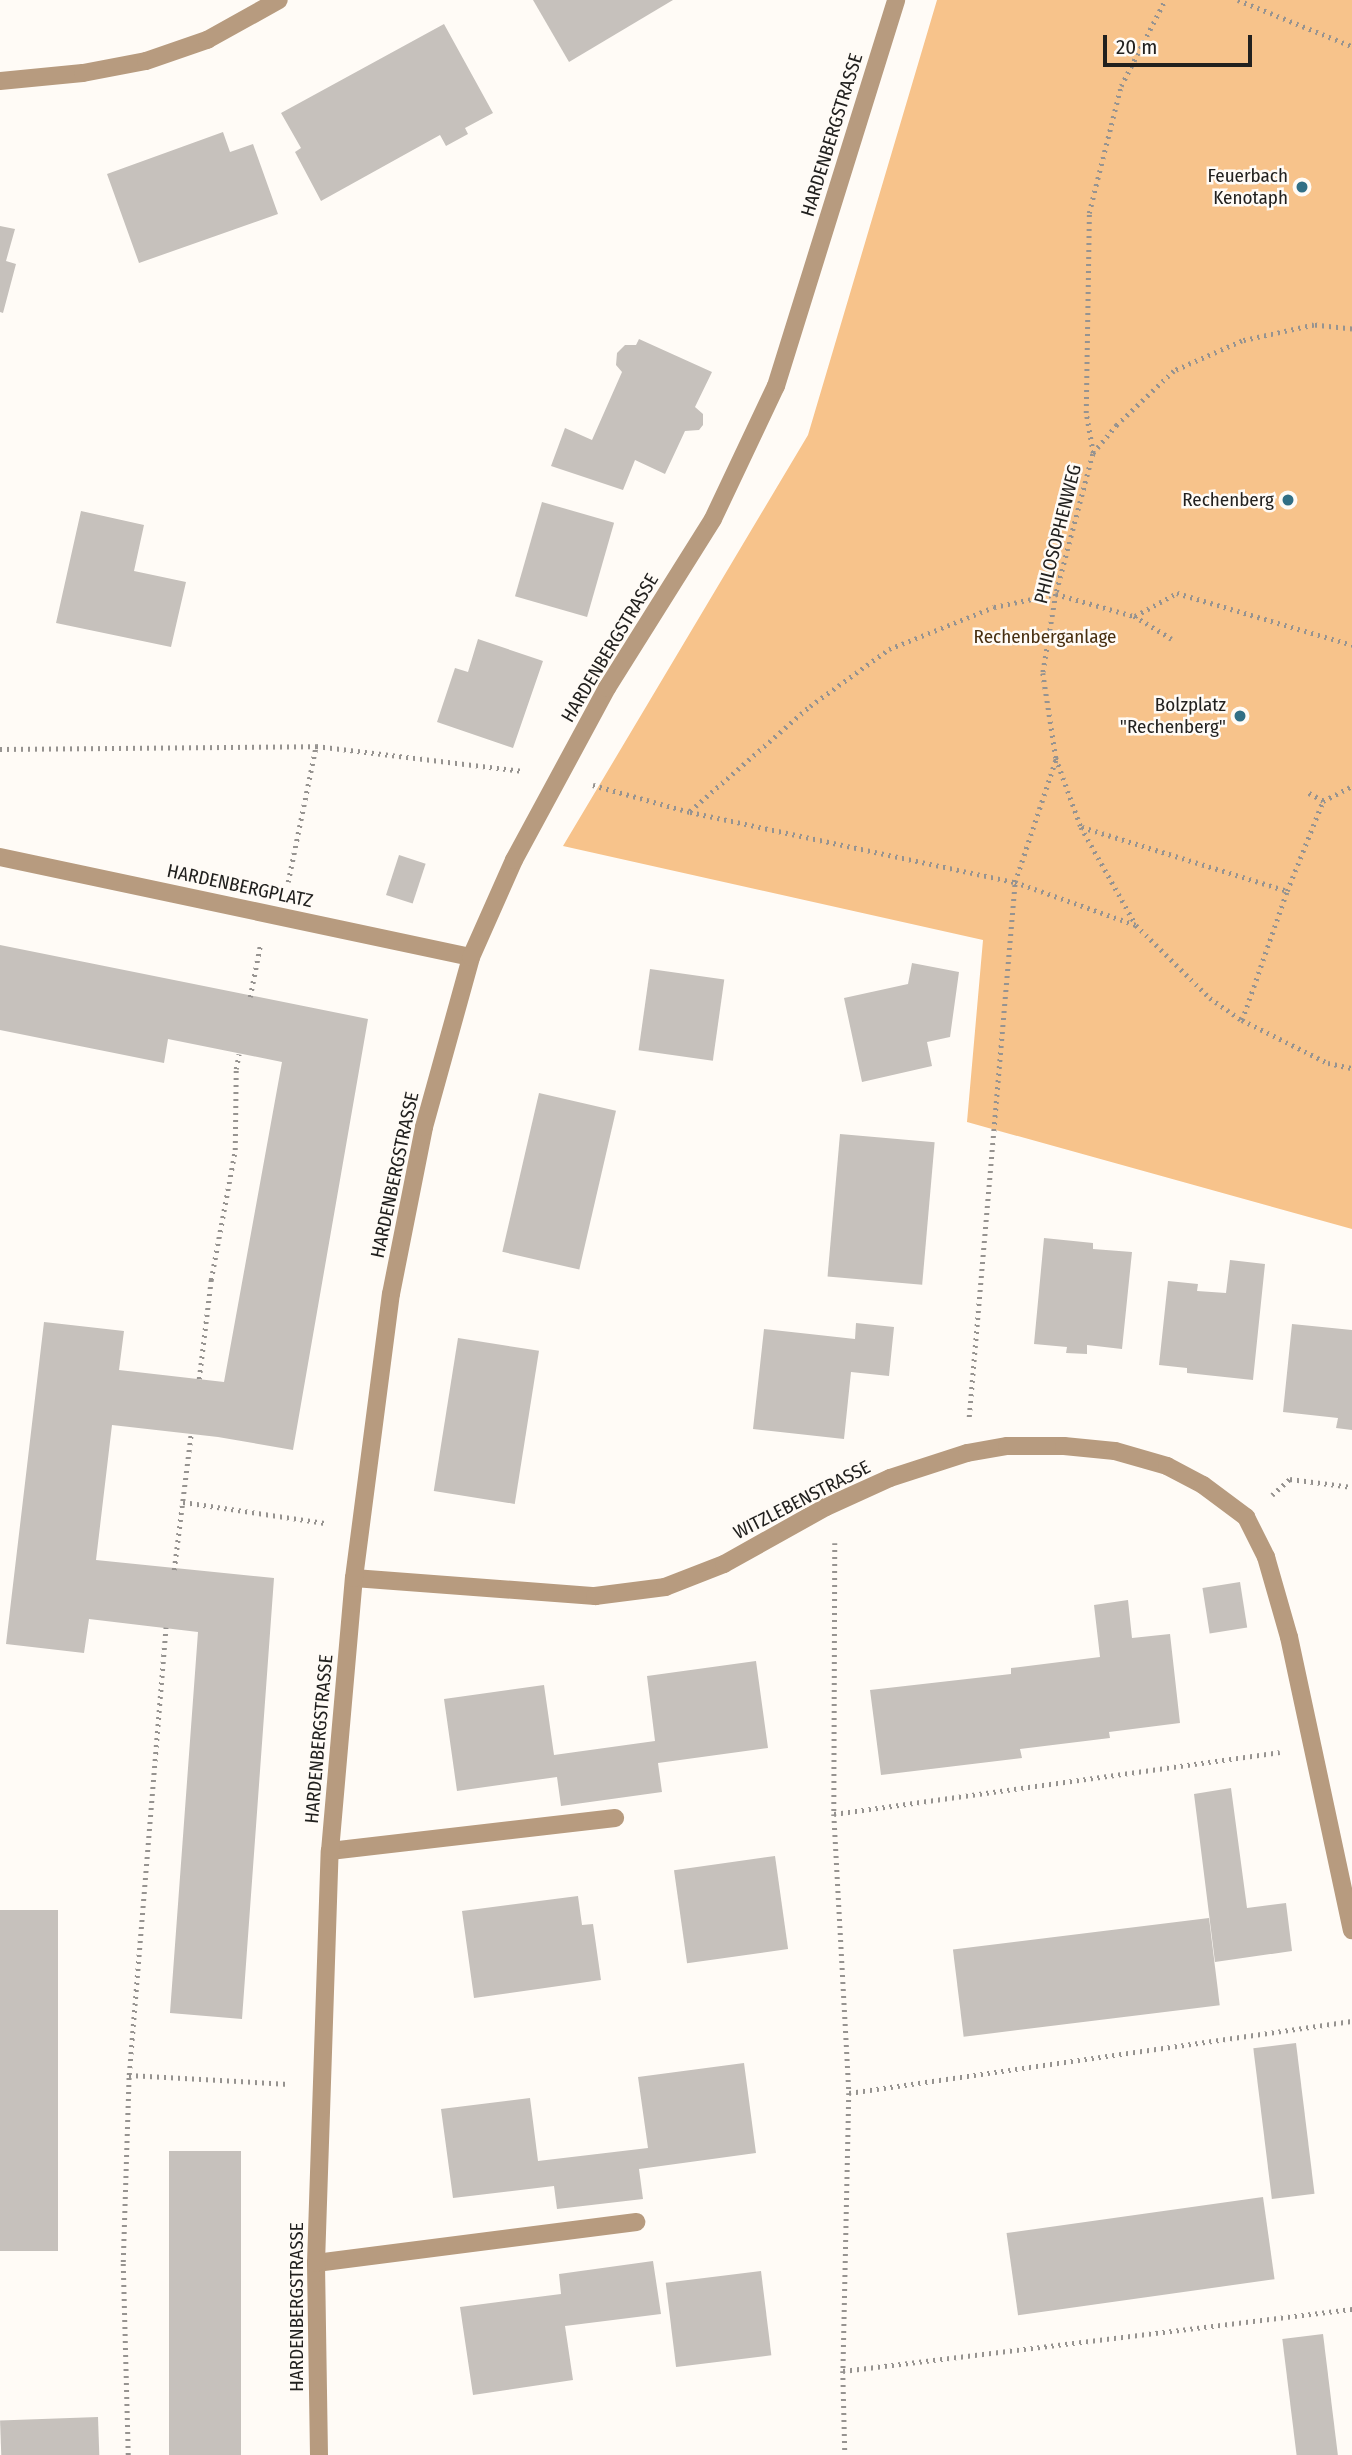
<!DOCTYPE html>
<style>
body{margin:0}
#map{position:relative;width:1352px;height:2455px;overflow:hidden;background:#fffbf6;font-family:"Fira Sans Condensed",sans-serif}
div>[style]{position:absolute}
.green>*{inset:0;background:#f7c38b}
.building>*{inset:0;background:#c6c1bc;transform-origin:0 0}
.path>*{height:4.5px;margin-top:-2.25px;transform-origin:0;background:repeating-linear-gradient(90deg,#969390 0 2px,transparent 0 7px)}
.minor>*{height:18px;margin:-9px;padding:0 9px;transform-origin:9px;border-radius:9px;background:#b79b7f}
.dots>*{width:19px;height:19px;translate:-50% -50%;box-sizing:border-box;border:4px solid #fffbf6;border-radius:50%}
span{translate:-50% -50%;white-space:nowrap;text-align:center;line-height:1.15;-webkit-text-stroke:5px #fffbf6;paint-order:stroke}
.street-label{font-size:19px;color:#22211f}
.poi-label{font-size:19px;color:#22211f}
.right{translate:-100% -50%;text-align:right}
.park-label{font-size:19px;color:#482f10}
.scale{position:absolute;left:1103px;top:35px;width:149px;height:32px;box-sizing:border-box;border:4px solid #22211f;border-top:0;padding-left:9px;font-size:21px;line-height:24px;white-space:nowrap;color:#22211f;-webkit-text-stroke:5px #fffbf6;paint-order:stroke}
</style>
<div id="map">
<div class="green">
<div style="clip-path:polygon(937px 0,1352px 0,1352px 1229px,967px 1122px,983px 940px,563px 846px,808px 435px)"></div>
</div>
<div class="building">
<div style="clip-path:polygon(533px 0,673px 0,569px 62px)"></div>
<div style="clip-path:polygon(444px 24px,493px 113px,465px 128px,468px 134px,446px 146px,440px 135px,321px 201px,295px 152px,301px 148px,281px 113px)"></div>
<div style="clip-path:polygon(223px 132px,230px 152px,253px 144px,278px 214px,139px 263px,107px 174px)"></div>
<div style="clip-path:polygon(0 226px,15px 229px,6px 261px,16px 264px,3px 313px,0 312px)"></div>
<div style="clip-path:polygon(639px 339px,712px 372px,695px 407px,703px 414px,703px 425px,699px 430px,685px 431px,665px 474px,635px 460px,623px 490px,551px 466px,565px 428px,592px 440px,622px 372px,616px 365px,617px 353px,625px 345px,636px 345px)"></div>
<div style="left:542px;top:502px;width:75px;height:98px;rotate:16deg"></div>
<div style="clip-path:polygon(81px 511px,144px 525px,134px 571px,186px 582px,171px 647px,56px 623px)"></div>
<div style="clip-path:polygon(478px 639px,543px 661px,513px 748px,437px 722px,455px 668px,468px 672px)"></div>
<div style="left:399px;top:855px;width:28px;height:42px;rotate:18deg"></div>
<div style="clip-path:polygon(0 945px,368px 1019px,293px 1450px,218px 1437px,112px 1425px,96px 1560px,274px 1578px,242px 2019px,170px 2013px,198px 1632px,89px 1619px,84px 1653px,6px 1644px,44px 1322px,124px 1331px,119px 1370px,224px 1382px,282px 1062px,168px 1039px,164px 1063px,0 1030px)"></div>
<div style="clip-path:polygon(912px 963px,959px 972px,950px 1037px,927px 1042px,932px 1066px,862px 1082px,844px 998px,908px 984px)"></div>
<div style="left:650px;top:969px;width:75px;height:82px;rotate:8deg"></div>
<div style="left:539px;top:1093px;width:79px;height:163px;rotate:13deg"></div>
<div style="left:840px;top:1134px;width:95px;height:143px;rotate:5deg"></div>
<div style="clip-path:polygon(1044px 1238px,1093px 1243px,1093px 1249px,1132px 1252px,1122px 1349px,1087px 1345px,1087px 1354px,1066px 1353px,1067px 1347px,1034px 1344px)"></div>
<div style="clip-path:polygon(1230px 1260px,1265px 1264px,1253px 1380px,1187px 1373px,1187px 1368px,1159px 1365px,1168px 1281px,1198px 1284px,1197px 1291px,1226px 1293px)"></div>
<div style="clip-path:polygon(856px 1323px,894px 1327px,889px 1376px,851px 1372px,844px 1439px,753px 1429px,764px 1329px,855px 1339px)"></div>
<div style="clip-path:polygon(1292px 1324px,1352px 1330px,1352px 1430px,1336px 1428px,1338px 1418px,1283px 1412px)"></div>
<div style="left:458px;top:1338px;width:82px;height:155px;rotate:9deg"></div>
<div style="left:1240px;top:1582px;width:46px;height:38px;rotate:81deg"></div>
<div style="clip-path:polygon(1128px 1600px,1132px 1638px,1170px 1634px,1180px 1723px,1109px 1732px,1110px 1738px,1020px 1749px,1022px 1758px,881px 1775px,870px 1690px,1011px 1674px,1011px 1668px,1100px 1657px,1094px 1605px)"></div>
<div style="clip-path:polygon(756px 1661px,768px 1748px,658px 1763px,662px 1792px,561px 1806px,557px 1777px,457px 1791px,444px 1699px,544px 1685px,554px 1755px,655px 1741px,647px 1676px)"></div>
<div style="clip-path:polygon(1231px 1788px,1247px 1908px,1286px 1903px,1292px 1951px,1215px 1962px,1194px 1794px)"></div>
<div style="left:775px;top:1856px;width:94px;height:102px;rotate:82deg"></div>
<div style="clip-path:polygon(578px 1896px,582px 1925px,593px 1924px,601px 1980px,474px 1998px,462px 1911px)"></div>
<div style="left:0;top:1910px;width:58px;height:341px"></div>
<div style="left:1209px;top:1918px;width:88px;height:258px;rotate:83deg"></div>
<div style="left:1296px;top:2043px;width:152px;height:43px;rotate:83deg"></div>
<div style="clip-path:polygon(744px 2063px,756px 2153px,639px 2169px,643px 2199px,557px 2209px,554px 2186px,453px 2198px,441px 2109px,530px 2098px,538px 2161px,648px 2148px,638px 2077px)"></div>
<div style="left:169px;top:2151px;width:72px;height:304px"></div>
<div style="left:1263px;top:2197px;width:83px;height:259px;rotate:82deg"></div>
<div style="clip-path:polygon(653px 2261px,661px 2314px,565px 2326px,573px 2380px,473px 2395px,460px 2307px,561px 2294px,559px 2274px)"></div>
<div style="left:761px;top:2271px;width:85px;height:96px;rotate:83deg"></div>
<div style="left:1323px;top:2334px;width:122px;height:41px;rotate:83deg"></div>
<div style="left:98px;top:2417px;width:38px;height:98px;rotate:88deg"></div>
</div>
<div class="path">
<div style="left:1238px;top:0;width:123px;rotate:22deg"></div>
<div style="left:1352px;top:329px;width:38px;rotate:-174deg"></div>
<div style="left:1314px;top:325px;width:74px;rotate:167.5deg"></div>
<div style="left:1242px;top:341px;width:74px;rotate:156.2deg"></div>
<div style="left:1174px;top:371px;width:79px;rotate:136.5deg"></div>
<div style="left:1117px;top:425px;width:38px;rotate:130deg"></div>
<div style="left:1093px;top:454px;width:145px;rotate:104.8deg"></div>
<div style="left:1056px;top:594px;width:80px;rotate:99.3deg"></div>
<div style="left:1043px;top:673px;width:86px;rotate:81.3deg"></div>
<div style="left:1056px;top:758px;width:73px;rotate:70.1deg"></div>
<div style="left:1081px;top:827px;width:112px;rotate:60.7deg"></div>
<div style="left:1136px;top:925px;width:104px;rotate:44.6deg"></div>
<div style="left:1210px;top:998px;width:39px;rotate:35deg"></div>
<div style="left:1242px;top:1020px;width:96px;rotate:26.6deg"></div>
<div style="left:1328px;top:1063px;width:25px;rotate:12deg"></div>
<div style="left:1093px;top:453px;width:41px;rotate:-99.9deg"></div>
<div style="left:1086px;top:413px;width:200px;rotate:-89.1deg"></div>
<div style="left:1089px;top:213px;width:131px;rotate:-75.9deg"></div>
<div style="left:1121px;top:86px;width:97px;rotate:-62.9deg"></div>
<div style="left:1135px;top:616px;width:48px;rotate:-28.7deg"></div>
<div style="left:1177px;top:593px;width:183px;rotate:16.5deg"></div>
<div style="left:0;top:749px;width:316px;rotate:-0.5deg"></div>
<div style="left:316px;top:746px;width:209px;rotate:6.9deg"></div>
<div style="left:593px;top:785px;width:101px;rotate:15.6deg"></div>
<div style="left:690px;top:812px;width:332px;rotate:12.2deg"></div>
<div style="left:1015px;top:882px;width:128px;rotate:19.6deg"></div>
<div style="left:1323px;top:801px;width:33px;rotate:-27deg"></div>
<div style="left:690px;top:811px;width:159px;rotate:-41.2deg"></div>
<div style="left:810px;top:706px;width:97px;rotate:-35.8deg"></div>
<div style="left:889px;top:649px;width:113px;rotate:-21.8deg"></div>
<div style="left:994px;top:607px;width:63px;rotate:-11.8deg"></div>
<div style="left:1056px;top:594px;width:81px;rotate:15.8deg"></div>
<div style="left:1134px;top:616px;width:44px;rotate:31.2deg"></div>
<div style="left:1082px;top:827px;width:215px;rotate:17.3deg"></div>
<div style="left:288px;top:882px;width:139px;rotate:-78.4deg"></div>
<div style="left:250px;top:997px;width:52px;rotate:-78.9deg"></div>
<div style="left:1242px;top:1020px;width:137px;rotate:-70.8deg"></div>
<div style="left:1287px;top:891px;width:97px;rotate:-68.2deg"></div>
<div style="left:1323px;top:801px;width:17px;rotate:-152deg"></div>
<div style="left:199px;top:1379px;width:100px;rotate:-83.1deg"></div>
<div style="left:211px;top:1280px;width:132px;rotate:-79.5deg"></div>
<div style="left:235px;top:1150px;width:81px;rotate:-89.3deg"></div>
<div style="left:236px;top:1069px;width:15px;rotate:-79deg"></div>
<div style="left:969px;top:1417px;width:537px;rotate:-85.09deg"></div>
<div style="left:1015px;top:882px;width:130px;rotate:-71.6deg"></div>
<div style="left:1272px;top:1495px;width:24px;rotate:-42deg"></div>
<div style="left:1290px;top:1479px;width:63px;rotate:7.4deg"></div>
<div style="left:183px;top:1502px;width:145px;rotate:8.4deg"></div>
<div style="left:835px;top:1543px;width:271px;rotate:90.2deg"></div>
<div style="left:834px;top:1814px;width:279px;rotate:86.9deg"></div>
<div style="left:849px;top:2093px;width:278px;rotate:91.2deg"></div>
<div style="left:843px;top:2371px;width:84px;rotate:88.6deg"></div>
<div style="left:174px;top:1570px;width:138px;rotate:-82.9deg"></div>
<div style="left:834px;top:1814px;width:450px;rotate:-7.9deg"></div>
<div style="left:129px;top:2075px;width:160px;rotate:3.2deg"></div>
<div style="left:849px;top:2093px;width:508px;rotate:-8.15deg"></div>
<div style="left:843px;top:2371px;width:513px;rotate:-6.94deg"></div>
<div style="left:128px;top:2455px;width:193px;rotate:-91.5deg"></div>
<div style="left:123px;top:2262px;width:187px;rotate:-88.2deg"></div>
<div style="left:129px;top:2075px;width:449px;rotate:-85.3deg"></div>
</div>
<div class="minor">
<div style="left:0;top:81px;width:83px;rotate:-5.5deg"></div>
<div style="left:83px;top:73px;width:64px;rotate:-10.8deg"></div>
<div style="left:146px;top:61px;width:65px;rotate:-19deg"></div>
<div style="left:207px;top:40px;width:82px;rotate:-29.1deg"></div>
<div style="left:0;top:857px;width:481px;rotate:12deg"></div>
<div style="left:354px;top:1578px;width:242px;rotate:4.3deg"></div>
<div style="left:595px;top:1596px;width:71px;rotate:-7.3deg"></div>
<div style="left:665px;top:1587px;width:63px;rotate:-21.3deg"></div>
<div style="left:724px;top:1564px;width:117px;rotate:-29.2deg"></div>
<div style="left:826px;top:1507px;width:70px;rotate:-24.4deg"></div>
<div style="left:890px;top:1478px;width:81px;rotate:-18deg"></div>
<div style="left:967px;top:1453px;width:41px;rotate:-9.9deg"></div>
<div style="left:1007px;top:1446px;width:57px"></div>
<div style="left:1064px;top:1446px;width:51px;rotate:5.6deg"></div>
<div style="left:1115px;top:1451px;width:54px;rotate:16.1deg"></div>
<div style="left:1167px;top:1466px;width:41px;rotate:27.8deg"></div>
<div style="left:1203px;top:1485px;width:54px;rotate:36.7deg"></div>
<div style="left:1246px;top:1517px;width:45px;rotate:63.4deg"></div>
<div style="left:1266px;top:1557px;width:83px;rotate:74deg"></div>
<div style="left:1289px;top:1637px;width:300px;rotate:77.9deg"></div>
<div style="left:330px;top:1851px;width:287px;rotate:-6.6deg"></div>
<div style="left:316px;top:2263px;width:323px;rotate:-7.3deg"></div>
<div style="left:319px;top:2455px;width:192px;rotate:-90.9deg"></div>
<div style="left:316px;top:2263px;width:412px;rotate:-88.1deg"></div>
<div style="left:330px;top:1851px;width:274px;rotate:-85deg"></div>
<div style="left:354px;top:1578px;width:286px;rotate:-82.6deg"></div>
<div style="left:391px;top:1294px;width:170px;rotate:-78.8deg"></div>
<div style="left:424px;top:1127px;width:176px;rotate:-74.5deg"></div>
<div style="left:471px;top:957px;width:106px;rotate:-66.1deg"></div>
<div style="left:514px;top:860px;width:196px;rotate:-61.6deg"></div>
<div style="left:607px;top:688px;width:199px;rotate:-57.9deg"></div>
<div style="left:713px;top:519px;width:147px;rotate:-64.7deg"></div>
<div style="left:776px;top:386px;width:404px;rotate:-72.7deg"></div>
</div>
<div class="dots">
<div style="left:1302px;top:187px;background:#326f85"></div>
<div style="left:1288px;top:500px;background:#326f85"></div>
<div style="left:1240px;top:716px;background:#326f85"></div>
</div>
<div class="street-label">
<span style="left:832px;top:135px;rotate:-73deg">HARDENBERGSTRASSE</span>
<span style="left:1058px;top:534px;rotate:-76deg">PHILOSOPHENWEG</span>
<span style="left:610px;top:648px;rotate:-59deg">HARDENBERGSTRASSE</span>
<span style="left:240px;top:886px;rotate:12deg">HARDENBERGPLATZ</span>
<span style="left:395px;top:1175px;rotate:-78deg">HARDENBERGSTRASSE</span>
<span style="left:802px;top:1500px;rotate:-27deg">WITZLEBENSTRASSE</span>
<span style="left:319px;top:1739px;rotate:-85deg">HARDENBERGSTRASSE</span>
<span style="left:297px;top:2307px;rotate:-90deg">HARDENBERGSTRASSE</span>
</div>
<div class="poi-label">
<span class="right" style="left:1288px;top:187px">Feuerbach<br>Kenotaph</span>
<span class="right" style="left:1274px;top:500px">Rechenberg</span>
<span class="right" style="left:1226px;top:716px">Bolzplatz<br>"Rechenberg"</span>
</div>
<div class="park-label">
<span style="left:1045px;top:637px">Rechenberganlage</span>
</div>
<div class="scale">20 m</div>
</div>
